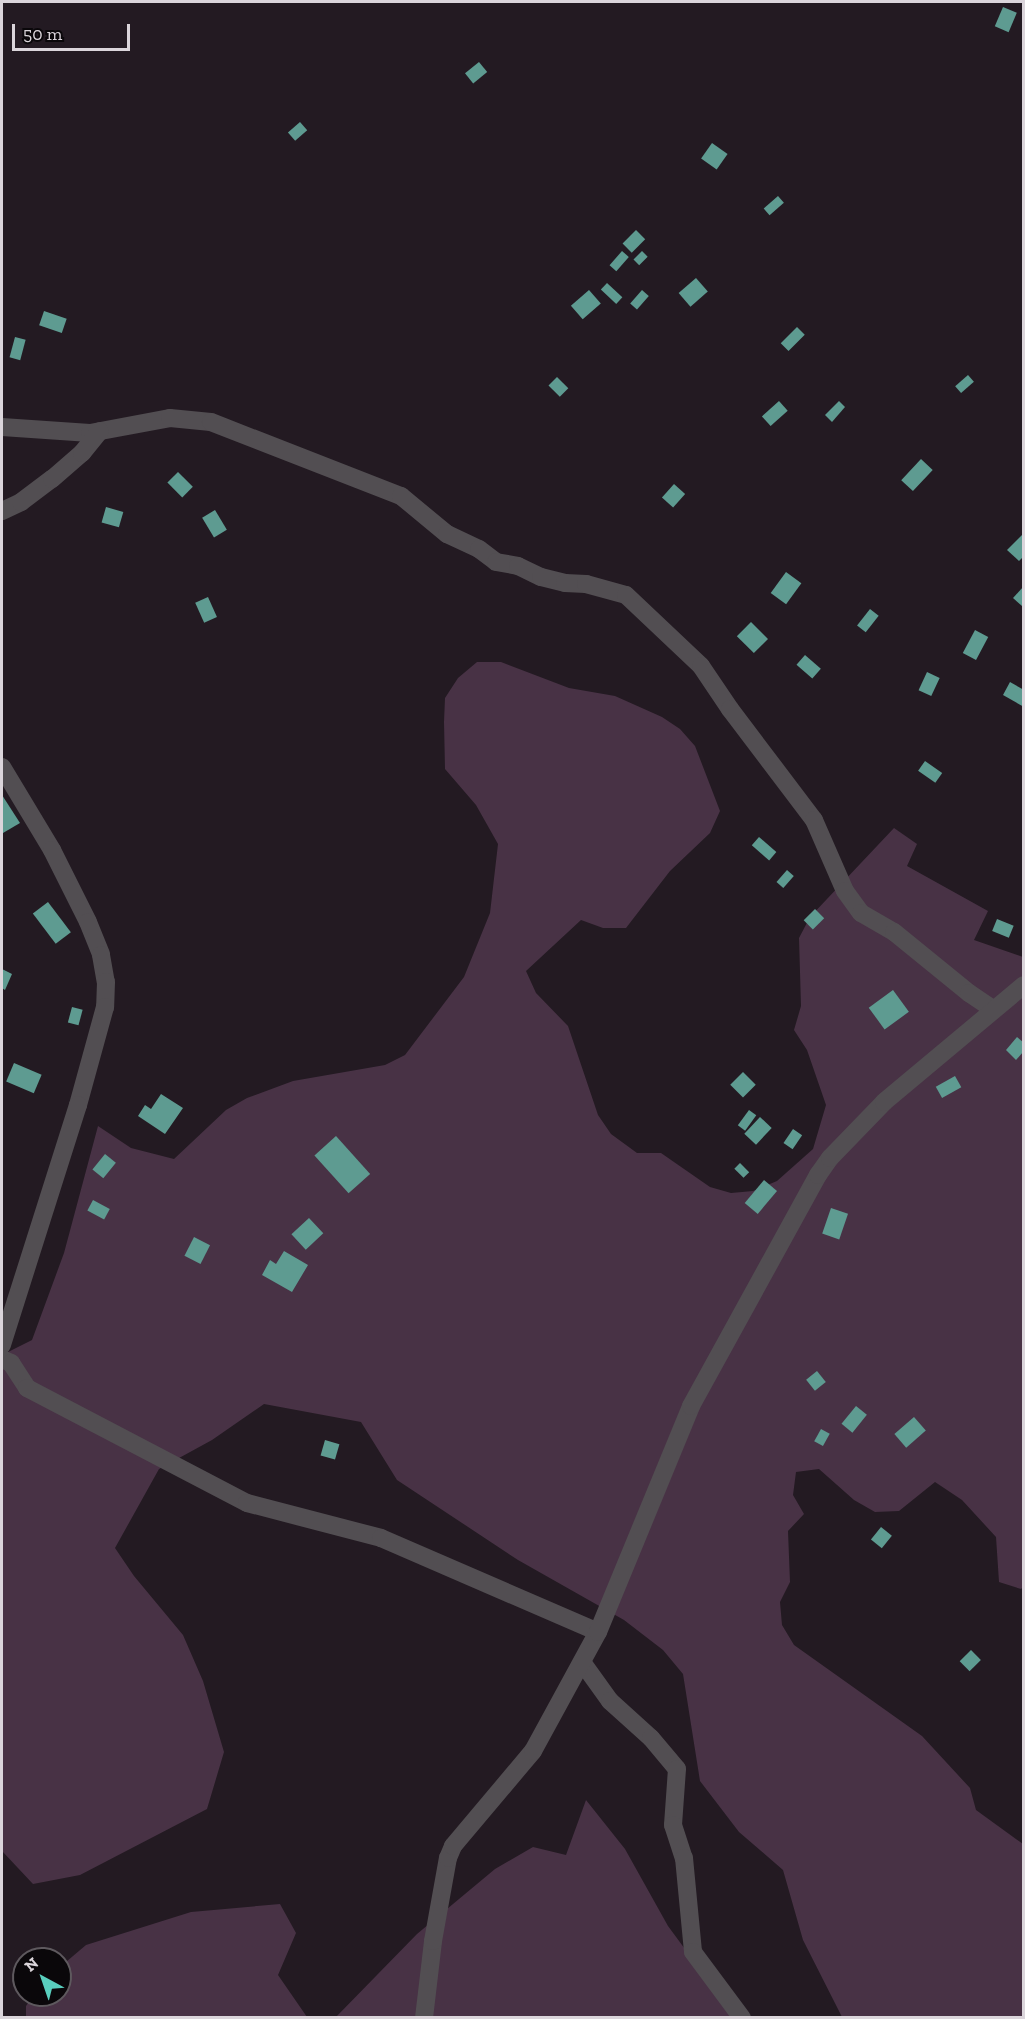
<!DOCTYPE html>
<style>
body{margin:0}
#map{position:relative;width:1025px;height:2019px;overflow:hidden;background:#231a22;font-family:"Zilla Slab",serif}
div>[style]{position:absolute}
.green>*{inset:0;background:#483245}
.building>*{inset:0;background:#5e9b91;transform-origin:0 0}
.minor>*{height:18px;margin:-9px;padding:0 9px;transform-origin:9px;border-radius:9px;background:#524e52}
span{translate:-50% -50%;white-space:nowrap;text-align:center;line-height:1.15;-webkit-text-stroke:6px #0a070a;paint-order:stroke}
.frame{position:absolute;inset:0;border:3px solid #dbd5db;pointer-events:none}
.north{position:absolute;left:12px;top:1947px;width:60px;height:60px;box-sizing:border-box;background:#0a070a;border:2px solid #5e595e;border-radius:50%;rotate:320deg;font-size:16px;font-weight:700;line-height:24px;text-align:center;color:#dbd5db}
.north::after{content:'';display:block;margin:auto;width:21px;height:27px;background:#59cebe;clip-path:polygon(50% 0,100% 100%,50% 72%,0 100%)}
.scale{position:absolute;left:12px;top:24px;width:118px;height:27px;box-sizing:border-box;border:3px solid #dbd5db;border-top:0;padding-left:8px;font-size:18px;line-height:21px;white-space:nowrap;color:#dbd5db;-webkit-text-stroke:4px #0a070a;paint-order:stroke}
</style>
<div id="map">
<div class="green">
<div style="clip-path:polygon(477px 662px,501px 662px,569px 688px,615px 696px,662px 717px,680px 729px,695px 746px,720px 811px,710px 833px,670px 871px,626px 928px,603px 928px,581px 920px,526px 971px,536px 993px,568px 1026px,598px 1115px,611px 1134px,637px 1153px,661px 1153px,710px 1187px,731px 1193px,753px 1191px,777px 1181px,813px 1149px,826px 1105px,807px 1050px,794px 1030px,801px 1006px,799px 938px,810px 917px,894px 828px,917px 844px,907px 866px,988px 911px,974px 940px,1023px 957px,1023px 1587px,1021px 1589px,999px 1582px,996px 1537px,962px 1500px,935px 1482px,899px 1511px,875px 1512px,854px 1500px,819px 1469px,796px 1472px,793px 1495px,804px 1514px,788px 1531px,790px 1582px,780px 1602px,782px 1625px,794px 1645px,922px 1736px,970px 1788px,976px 1810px,1023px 1844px,1023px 2017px,842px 2017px,803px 1940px,783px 1870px,739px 1832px,700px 1781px,683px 1674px,663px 1650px,624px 1620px,518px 1560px,397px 1480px,361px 1422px,264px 1404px,212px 1440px,159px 1469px,115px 1548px,134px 1576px,183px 1635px,203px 1681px,224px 1752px,207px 1809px,80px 1875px,33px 1884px,2px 1851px,2px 1355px,32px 1340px,64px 1253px,98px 1126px,131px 1148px,174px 1159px,226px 1110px,247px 1098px,293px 1081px,385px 1065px,405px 1055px,464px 977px,490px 913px,498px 844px,476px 805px,445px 769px,444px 722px,445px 698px,458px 678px)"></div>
<div style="clip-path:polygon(586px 1800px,625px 1849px,668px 1926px,735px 2017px,335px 2018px,417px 1934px,495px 1869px,533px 1847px,566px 1855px)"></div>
<div style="clip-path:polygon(280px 1904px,296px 1933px,278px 1975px,307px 2017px,26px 2017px,26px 2006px,34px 1995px,60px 1995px,60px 1967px,86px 1945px,191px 1912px)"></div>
</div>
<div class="building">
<div style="left:1003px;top:7px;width:15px;height:21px;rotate:23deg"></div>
<div style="left:479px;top:62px;width:13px;height:18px;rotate:51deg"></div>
<div style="left:300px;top:122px;width:11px;height:16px;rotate:49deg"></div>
<div style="left:712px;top:143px;width:19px;height:19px;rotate:35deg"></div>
<div style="left:778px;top:196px;width:9px;height:19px;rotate:49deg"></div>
<div style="left:636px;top:230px;width:13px;height:19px;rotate:45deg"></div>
<div style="left:622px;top:251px;width:9px;height:19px;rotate:41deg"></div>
<div style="left:642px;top:251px;width:8px;height:12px;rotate:45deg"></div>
<div style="left:696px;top:278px;width:18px;height:23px;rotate:49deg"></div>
<div style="left:607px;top:283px;width:21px;height:9px;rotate:43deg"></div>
<div style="left:589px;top:290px;width:18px;height:24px;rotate:49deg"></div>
<div style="left:642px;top:290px;width:9px;height:18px;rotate:41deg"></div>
<div style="left:44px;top:311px;width:24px;height:15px;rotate:19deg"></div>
<div style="left:797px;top:327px;width:11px;height:23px;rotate:45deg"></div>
<div style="left:15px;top:337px;width:11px;height:21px;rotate:15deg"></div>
<div style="left:968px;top:375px;width:9px;height:17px;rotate:49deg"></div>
<div style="left:557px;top:377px;width:16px;height:12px;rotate:45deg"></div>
<div style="left:779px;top:401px;width:13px;height:23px;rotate:48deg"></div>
<div style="clip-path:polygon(839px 401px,845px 407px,832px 422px,825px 415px)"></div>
<div style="left:921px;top:459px;width:16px;height:29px;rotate:43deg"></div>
<div style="left:178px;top:472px;width:21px;height:15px;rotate:45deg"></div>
<div style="left:674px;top:484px;width:15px;height:18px;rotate:42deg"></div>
<div style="left:106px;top:507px;width:18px;height:16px;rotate:16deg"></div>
<div style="left:215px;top:510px;width:23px;height:15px;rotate:59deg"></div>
<div style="clip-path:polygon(1024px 533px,1024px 556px,1019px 561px,1007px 550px)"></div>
<div style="left:786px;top:572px;width:19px;height:26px;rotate:36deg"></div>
<div style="clip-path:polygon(1024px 586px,1024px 605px,1022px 606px,1013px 598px)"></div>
<div style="left:208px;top:597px;width:22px;height:14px;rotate:66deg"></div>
<div style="left:870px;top:609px;width:11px;height:21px;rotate:38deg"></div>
<div style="left:751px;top:622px;width:24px;height:20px;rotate:45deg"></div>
<div style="left:975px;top:630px;width:15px;height:26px;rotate:28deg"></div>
<div style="left:805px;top:655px;width:21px;height:13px;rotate:41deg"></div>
<div style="left:927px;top:672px;width:14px;height:20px;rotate:25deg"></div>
<div style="clip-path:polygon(1010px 682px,1024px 690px,1024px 707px,1003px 695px)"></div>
<div style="left:925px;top:761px;width:21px;height:12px;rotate:35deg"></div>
<div style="clip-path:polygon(2px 795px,20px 823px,3px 833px,2px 830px)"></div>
<div style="left:759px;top:837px;width:23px;height:11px;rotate:41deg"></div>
<div style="left:787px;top:870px;width:9px;height:16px;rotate:41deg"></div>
<div style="left:48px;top:902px;width:38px;height:19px;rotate:53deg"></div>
<div style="left:815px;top:909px;width:13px;height:16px;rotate:45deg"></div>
<div style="left:997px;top:919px;width:18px;height:13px;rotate:22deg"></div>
<div style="clip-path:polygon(2px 969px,12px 974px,5px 990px,2px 988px)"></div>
<div style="left:893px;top:990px;width:27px;height:30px;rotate:54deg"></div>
<div style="left:72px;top:1007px;width:11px;height:16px;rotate:15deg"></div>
<div style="clip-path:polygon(1017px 1037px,1024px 1043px,1024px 1051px,1016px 1060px,1006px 1050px)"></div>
<div style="left:14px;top:1063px;width:30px;height:20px;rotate:23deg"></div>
<div style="left:743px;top:1072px;width:18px;height:18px;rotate:45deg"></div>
<div style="left:955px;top:1076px;width:13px;height:22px;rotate:61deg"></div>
<div style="clip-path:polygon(161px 1094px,183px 1108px,165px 1134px,138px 1116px,145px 1105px,151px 1109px)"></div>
<div style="left:749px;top:1110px;width:9px;height:19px;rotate:36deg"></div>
<div style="left:760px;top:1117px;width:16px;height:23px;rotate:43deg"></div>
<div style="left:793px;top:1129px;width:11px;height:17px;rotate:34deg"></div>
<div style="left:336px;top:1136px;width:51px;height:29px;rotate:48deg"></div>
<div style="left:105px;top:1154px;width:14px;height:20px;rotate:39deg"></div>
<div style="left:740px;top:1163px;width:13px;height:8px;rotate:45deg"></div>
<div style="left:764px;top:1180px;width:17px;height:30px;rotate:40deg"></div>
<div style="left:93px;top:1200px;width:19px;height:12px;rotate:28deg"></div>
<div style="left:831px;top:1208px;width:18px;height:27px;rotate:19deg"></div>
<div style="left:309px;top:1218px;width:21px;height:24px;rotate:47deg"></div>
<div style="left:194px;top:1237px;width:18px;height:21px;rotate:27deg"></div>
<div style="clip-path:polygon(284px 1251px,308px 1265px,292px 1292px,262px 1275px,270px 1260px,276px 1264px)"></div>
<div style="left:817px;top:1371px;width:14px;height:14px;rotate:51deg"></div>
<div style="left:856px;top:1406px;width:14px;height:23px;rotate:39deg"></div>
<div style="left:914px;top:1417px;width:18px;height:26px;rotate:49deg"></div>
<div style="left:821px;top:1429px;width:10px;height:14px;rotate:29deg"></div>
<div style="left:325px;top:1440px;width:15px;height:16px;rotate:16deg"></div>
<div style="left:881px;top:1527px;width:14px;height:16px;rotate:39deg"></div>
<div style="left:971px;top:1650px;width:14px;height:16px;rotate:45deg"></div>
</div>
<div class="minor">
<div style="left:2px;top:427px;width:88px;rotate:3.9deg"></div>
<div style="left:90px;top:433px;width:81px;rotate:-10.6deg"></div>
<div style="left:170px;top:418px;width:41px;rotate:5.6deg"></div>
<div style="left:211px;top:422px;width:204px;rotate:21.3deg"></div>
<div style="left:401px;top:496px;width:60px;rotate:39.6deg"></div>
<div style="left:447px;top:534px;width:35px;rotate:25deg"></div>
<div style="left:479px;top:549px;width:21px;rotate:37deg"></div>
<div style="left:496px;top:562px;width:22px;rotate:10deg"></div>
<div style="left:518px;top:566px;width:25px;rotate:26deg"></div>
<div style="left:541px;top:577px;width:25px;rotate:14deg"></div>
<div style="left:565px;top:583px;width:21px;rotate:3deg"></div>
<div style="left:586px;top:584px;width:41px;rotate:15.4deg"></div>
<div style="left:626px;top:595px;width:103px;rotate:43.4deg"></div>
<div style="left:701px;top:666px;width:52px;rotate:56deg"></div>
<div style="left:730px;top:709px;width:139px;rotate:52.9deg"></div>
<div style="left:814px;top:820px;width:77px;rotate:66.4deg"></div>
<div style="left:845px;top:891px;width:27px;rotate:54deg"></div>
<div style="left:861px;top:913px;width:38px;rotate:30deg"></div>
<div style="left:894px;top:932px;width:97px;rotate:39.1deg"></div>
<div style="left:969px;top:993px;width:29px;rotate:34deg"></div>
<div style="left:2px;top:511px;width:21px;rotate:-25deg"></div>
<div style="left:21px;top:502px;width:39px;rotate:-37deg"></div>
<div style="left:52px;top:479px;width:40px;rotate:-41deg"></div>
<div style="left:82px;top:453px;width:28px;rotate:-51deg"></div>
<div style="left:2px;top:767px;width:97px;rotate:58.9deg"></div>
<div style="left:52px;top:850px;width:80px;rotate:63.4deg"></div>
<div style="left:88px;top:922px;width:35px;rotate:68deg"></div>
<div style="left:101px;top:955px;width:27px;rotate:80deg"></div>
<div style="left:106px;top:982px;width:25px;rotate:92deg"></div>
<div style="left:105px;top:1007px;width:102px;rotate:105.4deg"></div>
<div style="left:78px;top:1105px;width:252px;rotate:107.6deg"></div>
<div style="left:2px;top:1359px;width:10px;rotate:24deg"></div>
<div style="left:11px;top:1363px;width:30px;rotate:57deg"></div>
<div style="left:27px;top:1388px;width:248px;rotate:27.6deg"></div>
<div style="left:247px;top:1503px;width:138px;rotate:14.6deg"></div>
<div style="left:381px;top:1538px;width:236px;rotate:23.4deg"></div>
<div style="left:582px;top:1662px;width:48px;rotate:54.3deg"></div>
<div style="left:610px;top:1701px;width:55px;rotate:42.1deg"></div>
<div style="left:651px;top:1738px;width:40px;rotate:50deg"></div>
<div style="left:677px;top:1769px;width:56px;rotate:94.1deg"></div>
<div style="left:673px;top:1825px;width:35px;rotate:72deg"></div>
<div style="left:684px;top:1858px;width:94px;rotate:84.5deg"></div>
<div style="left:693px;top:1952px;width:82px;rotate:53.4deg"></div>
<div style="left:424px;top:2018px;width:78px;rotate:-83.3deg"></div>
<div style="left:433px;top:1941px;width:84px;rotate:-79.8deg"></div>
<div style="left:448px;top:1858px;width:13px;rotate:-67deg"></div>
<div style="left:453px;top:1846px;width:124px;rotate:-49.9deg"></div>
<div style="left:533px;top:1751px;width:136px;rotate:-61.4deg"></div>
<div style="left:598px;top:1632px;width:244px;rotate:-67.6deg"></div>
<div style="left:691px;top:1406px;width:264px;rotate:-61.2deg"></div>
<div style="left:818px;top:1175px;width:21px;rotate:-55deg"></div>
<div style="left:830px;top:1158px;width:78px;rotate:-46deg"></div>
<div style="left:884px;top:1102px;width:182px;rotate:-39.9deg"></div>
</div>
<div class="frame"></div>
<div class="north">N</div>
<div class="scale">50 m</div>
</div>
